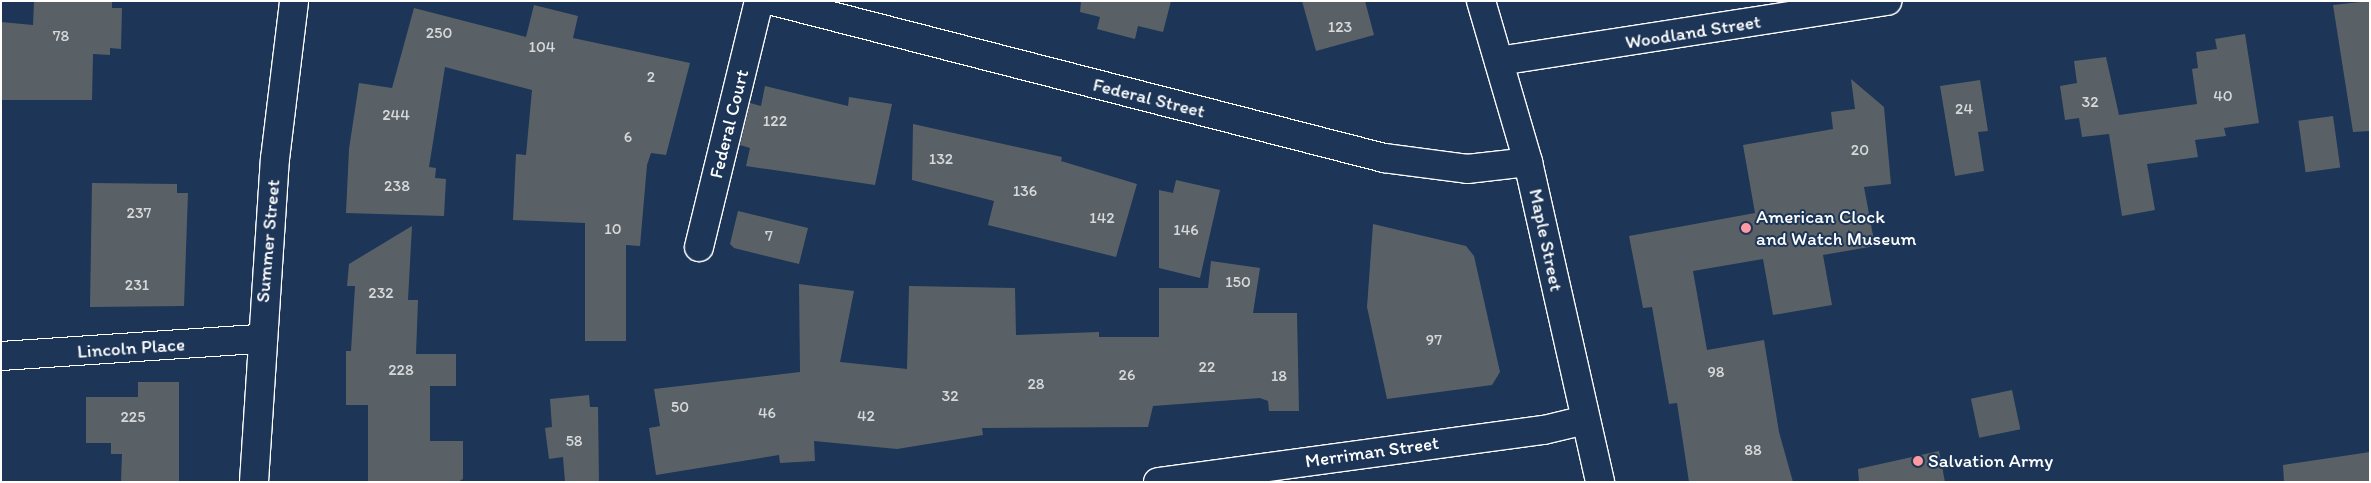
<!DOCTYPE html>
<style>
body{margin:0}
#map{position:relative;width:2371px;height:483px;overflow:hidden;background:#1d3557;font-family:Itim,sans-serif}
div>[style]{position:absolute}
.building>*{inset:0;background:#5a6166;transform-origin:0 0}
.roads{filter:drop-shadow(1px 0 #fff) drop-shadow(-1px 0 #fff) drop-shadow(0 1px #fff) drop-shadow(0 -1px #fff)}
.street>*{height:28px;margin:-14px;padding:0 14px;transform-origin:14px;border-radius:14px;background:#1d3557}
.secondary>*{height:28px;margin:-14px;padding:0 14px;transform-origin:14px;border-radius:14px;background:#1d3557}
.dots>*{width:14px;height:14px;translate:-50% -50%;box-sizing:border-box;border:2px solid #1d3557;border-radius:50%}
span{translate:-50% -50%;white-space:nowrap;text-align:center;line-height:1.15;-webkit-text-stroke:4px #1d3557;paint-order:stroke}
.number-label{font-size:16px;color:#d6d8d9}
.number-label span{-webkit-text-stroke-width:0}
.street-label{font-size:19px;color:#fff}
.poi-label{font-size:19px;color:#fff}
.left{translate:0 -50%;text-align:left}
.frame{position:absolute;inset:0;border:2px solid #fff;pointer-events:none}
</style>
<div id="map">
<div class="building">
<div style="clip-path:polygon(34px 1px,112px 1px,112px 8px,122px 8px,121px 49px,110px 48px,110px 55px,93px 54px,92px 100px,1px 100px,1px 22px,33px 25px)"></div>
<div style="clip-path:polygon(1081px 1px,1171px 1px,1163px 32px,1138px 26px,1135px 39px,1097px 29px,1100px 17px,1080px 12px)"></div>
<div style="clip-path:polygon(1302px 1px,1365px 1px,1374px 35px,1316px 51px)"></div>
<div style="clip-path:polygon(2370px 1px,2370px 131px,2353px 132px,2333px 5px)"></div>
<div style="clip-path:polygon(534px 5px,578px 16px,573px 38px,690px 63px,666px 155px,651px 153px,647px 165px,640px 246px,626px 245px,626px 341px,585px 341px,585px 223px,513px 220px,516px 154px,526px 155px,532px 90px,445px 67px,429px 167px,436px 168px,435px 178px,446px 179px,444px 216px,346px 213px,349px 149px,359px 83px,392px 88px,414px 8px,526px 37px)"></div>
<div style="clip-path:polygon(2245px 34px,2259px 123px,2224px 128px,2226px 136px,2195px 140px,2198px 157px,2147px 164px,2155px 210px,2122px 216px,2109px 134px,2082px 137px,2079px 118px,2065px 120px,2060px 86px,2077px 83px,2074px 61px,2106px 57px,2119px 115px,2197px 104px,2192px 69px,2198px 68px,2196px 52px,2217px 49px,2215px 39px)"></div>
<div style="clip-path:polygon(1851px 79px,1884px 107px,1891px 184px,1864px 187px,1875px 246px,1823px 255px,1832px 305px,1773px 315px,1763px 259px,1693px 271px,1707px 350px,1764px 340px,1779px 432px,1793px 482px,1689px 482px,1677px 403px,1669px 404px,1652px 307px,1643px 308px,1629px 236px,1755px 213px,1743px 145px,1833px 129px,1831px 112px,1855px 109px)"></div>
<div style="clip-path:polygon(1980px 80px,1988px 131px,1978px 132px,1984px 171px,1955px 176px,1940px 86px)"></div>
<div style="clip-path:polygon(765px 86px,848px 106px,849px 97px,892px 104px,875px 185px,746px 166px,750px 148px,740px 145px,750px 103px,761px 106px)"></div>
<div style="left:2333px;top:116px;width:52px;height:35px;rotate:82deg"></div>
<div style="clip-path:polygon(913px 124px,1062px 157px,1061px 161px,1137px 184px,1116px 257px,988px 225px,994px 201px,912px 180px)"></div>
<div style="clip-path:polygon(1176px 180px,1220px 190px,1200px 278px,1159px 268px,1159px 190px,1173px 193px)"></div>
<div style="clip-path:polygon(92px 183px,177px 184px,177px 193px,188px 193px,184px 306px,90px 307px)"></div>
<div style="clip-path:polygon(738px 211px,808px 228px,799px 264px,734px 248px,730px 244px)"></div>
<div style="clip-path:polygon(1373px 224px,1466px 246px,1474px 256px,1500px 372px,1492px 385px,1387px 399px,1367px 307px)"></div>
<div style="clip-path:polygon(412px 226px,408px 300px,418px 300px,416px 354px,456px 354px,456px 386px,430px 386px,430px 441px,463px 441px,463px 479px,458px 482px,368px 482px,368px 405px,346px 405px,346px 351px,351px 351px,355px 286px,347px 286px,349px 264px)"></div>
<div style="clip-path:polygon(1211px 261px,1260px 268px,1253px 313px,1297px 313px,1299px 411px,1269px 411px,1268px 401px,1260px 398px,1153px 406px,1148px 427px,982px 428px,983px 435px,897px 449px,814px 441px,815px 461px,780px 463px,779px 455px,656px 475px,649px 428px,660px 426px,654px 389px,800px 372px,799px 284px,854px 291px,840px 362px,907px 369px,909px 286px,1015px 288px,1016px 335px,1099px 332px,1099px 337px,1159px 337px,1159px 288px,1208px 288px)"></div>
<div style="clip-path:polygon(138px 382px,179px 382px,179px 482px,121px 482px,122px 454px,111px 454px,111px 443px,86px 443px,86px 397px,138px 397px)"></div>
<div style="left:2012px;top:390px;width:40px;height:42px;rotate:78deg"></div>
<div style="clip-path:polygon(589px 395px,590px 407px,598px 407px,599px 482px,565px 482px,563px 457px,549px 459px,545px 428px,552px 427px,550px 399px)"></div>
<div style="clip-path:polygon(1939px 451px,1945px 482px,1859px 482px,1858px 469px)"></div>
<div style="clip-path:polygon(2370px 452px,2370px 482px,2284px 482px,2283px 465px)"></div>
</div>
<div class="roads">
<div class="street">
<div style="left:773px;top:1px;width:631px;rotate:14.41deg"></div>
<div style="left:1384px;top:158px;width:84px;rotate:7.5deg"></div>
<div style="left:1467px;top:169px;width:61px;rotate:-6.5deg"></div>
<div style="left:699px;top:247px;width:253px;rotate:-76.3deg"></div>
<div style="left:1px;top:356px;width:260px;rotate:-3.8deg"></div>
<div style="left:254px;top:482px;width:324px;rotate:-86.3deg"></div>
<div style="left:275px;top:159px;width:159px;rotate:-83.1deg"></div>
<div style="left:1158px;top:482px;width:389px;rotate:-7.7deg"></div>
<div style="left:1544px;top:430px;width:42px;rotate:-13.7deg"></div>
</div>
<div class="secondary">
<div style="left:1481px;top:1px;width:168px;rotate:73.7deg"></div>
<div style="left:1528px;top:162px;width:328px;rotate:77.3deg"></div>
<div style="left:1499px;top:61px;width:393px;rotate:-8.8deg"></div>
</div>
</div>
<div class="dots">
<div style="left:1746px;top:228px;background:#ff9aa2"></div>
<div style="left:1918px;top:461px;background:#ff9aa2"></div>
</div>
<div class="number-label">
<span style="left:1340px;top:27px">123</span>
<span style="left:439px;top:33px">250</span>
<span style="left:61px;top:36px">78</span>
<span style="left:542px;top:47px">104</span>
<span style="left:651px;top:77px">2</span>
<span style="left:2223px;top:96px">40</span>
<span style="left:2090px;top:102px">32</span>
<span style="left:1964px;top:109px">24</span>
<span style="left:396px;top:115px">244</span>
<span style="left:775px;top:121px">122</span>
<span style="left:628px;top:137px">6</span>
<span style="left:1860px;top:150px">20</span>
<span style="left:941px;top:159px">132</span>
<span style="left:397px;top:186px">238</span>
<span style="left:1025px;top:191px">136</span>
<span style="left:139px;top:213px">237</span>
<span style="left:1102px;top:218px">142</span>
<span style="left:613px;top:229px">10</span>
<span style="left:1186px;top:230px">146</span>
<span style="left:769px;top:236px">7</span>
<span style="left:1238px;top:282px">150</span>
<span style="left:137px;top:285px">231</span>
<span style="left:381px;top:293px">232</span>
<span style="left:1434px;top:340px">97</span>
<span style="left:1207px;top:367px">22</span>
<span style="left:401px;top:370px">228</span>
<span style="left:1716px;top:372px">98</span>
<span style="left:1127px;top:375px">26</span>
<span style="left:1279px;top:376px">18</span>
<span style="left:1036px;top:384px">28</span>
<span style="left:950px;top:396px">32</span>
<span style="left:680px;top:407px">50</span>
<span style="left:767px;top:413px">46</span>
<span style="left:866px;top:416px">42</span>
<span style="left:133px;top:417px">225</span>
<span style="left:574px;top:441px">58</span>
<span style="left:1753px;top:450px">88</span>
</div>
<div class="street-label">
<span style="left:1693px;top:32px;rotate:-9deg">Woodland Street</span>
<span style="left:1149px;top:98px;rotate:14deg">Federal Street</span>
<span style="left:729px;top:124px;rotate:-76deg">Federal Court</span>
<span style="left:1546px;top:240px;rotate:78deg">Maple Street</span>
<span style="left:268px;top:241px;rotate:-85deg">Summer Street</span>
<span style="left:131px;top:348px;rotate:-4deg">Lincoln Place</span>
<span style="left:1372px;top:452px;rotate:-8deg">Merriman Street</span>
</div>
<div class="poi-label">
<span class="left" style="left:1756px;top:228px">American Clock<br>and Watch Museum</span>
<span class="left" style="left:1928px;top:461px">Salvation Army</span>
</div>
<div class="frame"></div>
</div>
